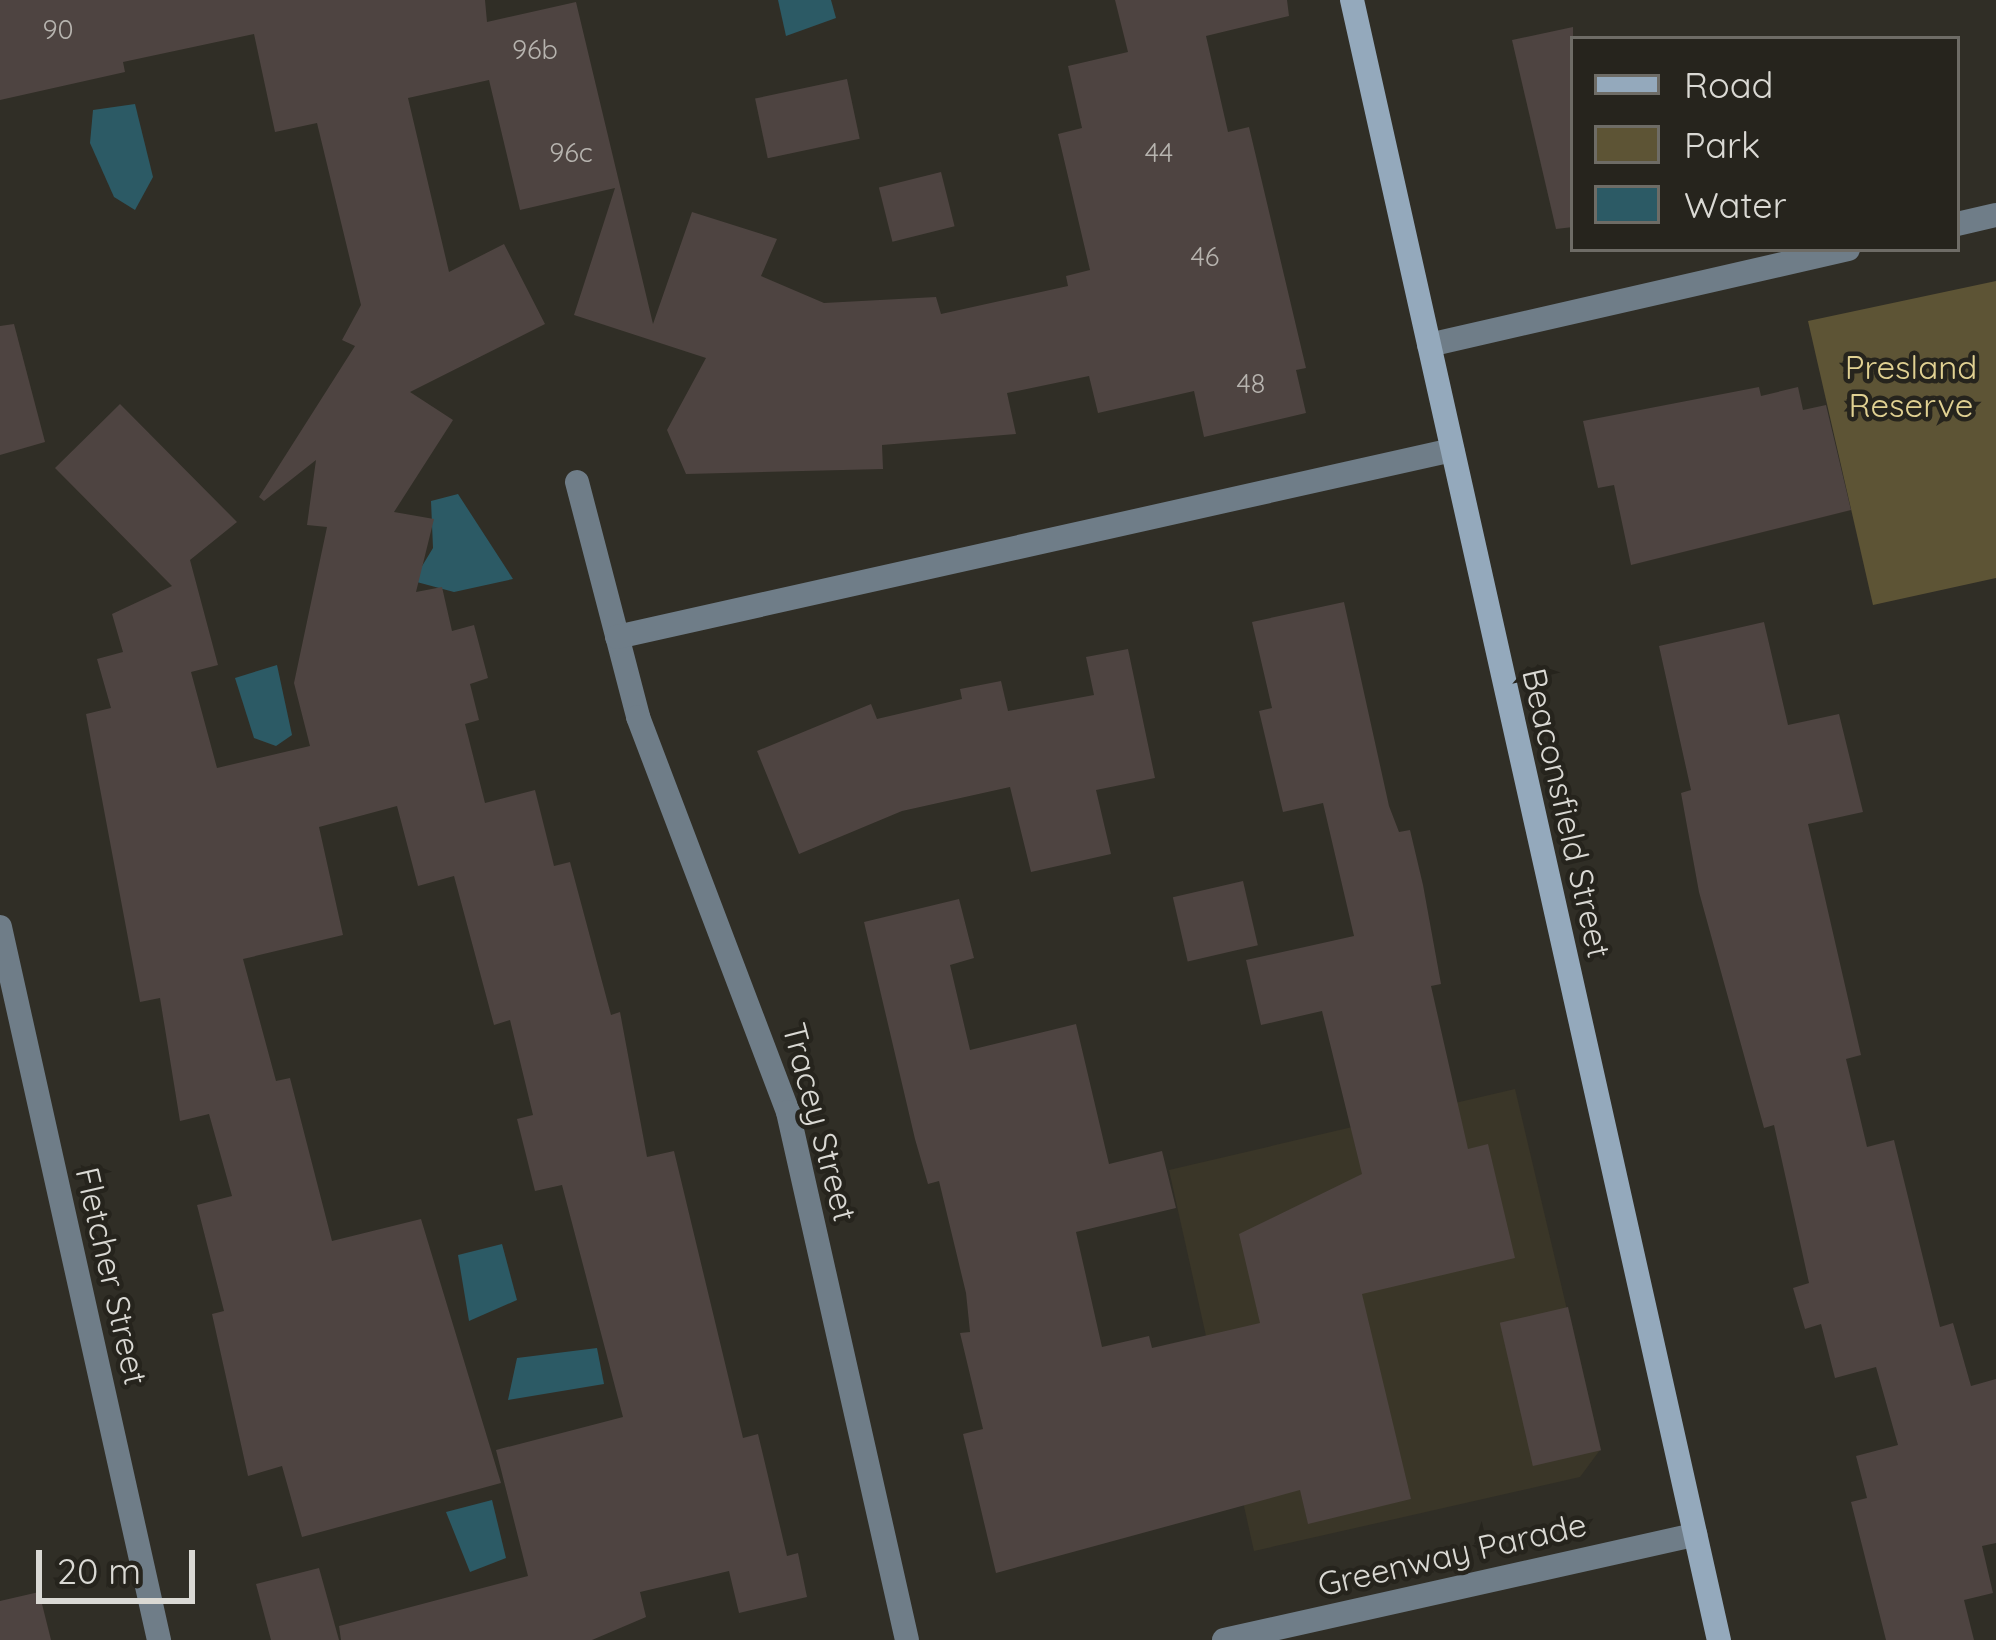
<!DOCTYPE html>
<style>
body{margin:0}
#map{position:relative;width:1996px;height:1640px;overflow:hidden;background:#302e26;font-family:Quicksand,sans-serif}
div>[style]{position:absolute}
.built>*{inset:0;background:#3a3628}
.green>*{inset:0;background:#5d5435}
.water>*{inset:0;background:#2c5a65}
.building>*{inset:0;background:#4e4441;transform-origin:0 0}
.street>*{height:24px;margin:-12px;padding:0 12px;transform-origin:12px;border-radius:12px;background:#6f7d88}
.secondary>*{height:24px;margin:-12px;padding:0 12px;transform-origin:12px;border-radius:12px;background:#94a9bc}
span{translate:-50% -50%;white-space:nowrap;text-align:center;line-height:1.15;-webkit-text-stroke:9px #26241d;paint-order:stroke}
.number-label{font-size:27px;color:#b7b4af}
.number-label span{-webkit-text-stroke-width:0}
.park-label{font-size:33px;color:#e1d192}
.street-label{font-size:33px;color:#dad9d4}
.legend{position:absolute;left:1570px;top:36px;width:390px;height:216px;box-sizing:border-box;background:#26241d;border:3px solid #6e6c66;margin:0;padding:15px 21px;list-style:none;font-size:36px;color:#dad9d4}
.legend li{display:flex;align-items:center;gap:24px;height:60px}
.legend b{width:60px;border:3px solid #6e6c66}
.scale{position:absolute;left:36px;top:1550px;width:159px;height:54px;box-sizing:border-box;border:6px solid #dad9d4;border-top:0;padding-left:15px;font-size:36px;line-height:42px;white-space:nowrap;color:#dad9d4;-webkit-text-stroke:9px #26241d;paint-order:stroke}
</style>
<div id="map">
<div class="built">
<div style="clip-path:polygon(1515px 1089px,1600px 1450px,1580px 1477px,1254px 1551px,1169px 1170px)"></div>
</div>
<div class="green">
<div style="clip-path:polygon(1996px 281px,1996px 578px,1873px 605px,1808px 321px)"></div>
</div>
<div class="water">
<div style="clip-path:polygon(778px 0,831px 0,836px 18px,786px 36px)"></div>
<div style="clip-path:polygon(135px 104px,153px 177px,135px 210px,114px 197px,90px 143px,93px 110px)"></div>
<div style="clip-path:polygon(458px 494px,513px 579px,454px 592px,413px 581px,433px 548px,431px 501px)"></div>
<div style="clip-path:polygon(277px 665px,292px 735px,276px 746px,254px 738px,235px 678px)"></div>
<div style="clip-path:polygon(502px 1244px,517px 1300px,469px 1321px,458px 1255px)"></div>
<div style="clip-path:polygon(597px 1348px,604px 1384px,508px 1400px,517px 1358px)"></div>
<div style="clip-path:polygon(492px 1500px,506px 1558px,470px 1572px,446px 1512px)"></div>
</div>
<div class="building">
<div style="clip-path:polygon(0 0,485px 0,487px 22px,576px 2px,653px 324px,692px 212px,777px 239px,761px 276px,824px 303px,936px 297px,941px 314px,1068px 286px,1066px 276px,1090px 270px,1058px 134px,1082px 128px,1068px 66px,1128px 52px,1115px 0,1287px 0,1289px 16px,1206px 36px,1228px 132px,1249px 127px,1306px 368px,1296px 370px,1306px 413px,1204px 437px,1194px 391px,1098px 413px,1089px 376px,1007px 393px,1016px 434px,882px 445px,883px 469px,686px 474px,667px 430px,706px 358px,574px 315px,615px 188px,520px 210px,489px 80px,408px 98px,449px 272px,504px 244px,545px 324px,410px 392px,453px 420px,394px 512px,434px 519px,416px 592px,442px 587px,452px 631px,474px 625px,488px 678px,470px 684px,479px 720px,465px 724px,485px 803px,535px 790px,554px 866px,570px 862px,611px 1015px,620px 1012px,647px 1157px,674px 1151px,743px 1438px,758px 1434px,787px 1556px,798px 1553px,807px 1597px,739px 1613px,729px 1571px,640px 1592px,646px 1617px,592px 1640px,341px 1640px,339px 1626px,528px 1576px,496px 1450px,623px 1417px,562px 1185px,535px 1191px,517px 1119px,533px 1115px,510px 1020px,494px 1025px,454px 876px,418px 886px,397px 806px,319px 827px,343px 935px,243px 959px,276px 1081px,290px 1078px,332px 1241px,421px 1219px,501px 1483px,302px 1537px,282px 1466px,248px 1476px,212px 1314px,224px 1311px,197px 1205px,232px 1196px,209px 1114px,180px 1121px,160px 998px,140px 1002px,86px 714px,111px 708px,97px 659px,123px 652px,112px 614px,172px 586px,55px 468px,120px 404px,237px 522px,190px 560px,218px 665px,191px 672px,217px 768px,310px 746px,294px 683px,327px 527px,307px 525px,316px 460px,264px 501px,259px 497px,355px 346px,342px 340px,361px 305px,317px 123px,275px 132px,254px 34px,123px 62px,125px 72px,0 100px)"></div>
<div style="clip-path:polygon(1573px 27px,1573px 227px,1556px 229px,1512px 40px)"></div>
<div style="left:847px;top:79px;width:61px;height:94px;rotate:78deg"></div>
<div style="left:941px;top:172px;width:56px;height:64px;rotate:76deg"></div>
<div style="clip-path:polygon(14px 324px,45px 442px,0 455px,0 326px)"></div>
<div style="clip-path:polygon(1759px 387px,1761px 396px,1798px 387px,1803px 410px,1826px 405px,1851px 510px,1631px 565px,1614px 485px,1598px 488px,1583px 421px)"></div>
<div style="clip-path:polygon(1344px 602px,1389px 806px,1399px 832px,1410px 830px,1423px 885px,1441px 984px,1431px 986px,1468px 1149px,1488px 1144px,1515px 1258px,1362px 1294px,1411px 1499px,1308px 1524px,1300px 1490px,996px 1573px,963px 1434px,983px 1429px,960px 1333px,970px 1332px,966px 1293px,939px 1181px,928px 1184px,915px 1139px,864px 922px,959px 899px,974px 958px,950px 965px,970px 1050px,1076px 1024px,1109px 1164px,1162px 1151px,1176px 1208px,1076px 1232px,1102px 1347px,1149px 1336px,1152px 1348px,1260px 1323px,1239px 1234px,1362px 1174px,1322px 1011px,1261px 1025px,1246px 960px,1354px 936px,1323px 803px,1283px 812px,1259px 711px,1272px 708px,1252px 622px)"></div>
<div style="clip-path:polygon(1764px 622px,1788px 725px,1839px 714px,1863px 812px,1808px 824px,1861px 1055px,1846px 1059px,1867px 1147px,1894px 1140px,1940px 1327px,1953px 1323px,1971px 1386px,1996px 1379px,1996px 1543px,1982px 1546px,1993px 1593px,1964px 1600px,1974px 1640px,1886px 1640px,1851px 1502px,1867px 1498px,1856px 1456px,1898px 1445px,1876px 1367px,1835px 1378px,1821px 1324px,1805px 1329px,1793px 1288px,1809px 1283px,1774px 1125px,1764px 1128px,1699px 892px,1681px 793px,1691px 790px,1659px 646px)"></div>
<div style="clip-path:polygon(1128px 649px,1155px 778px,1096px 790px,1111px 854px,1031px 872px,1010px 787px,902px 811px,799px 854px,757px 751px,871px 704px,877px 719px,962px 699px,960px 689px,1001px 681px,1008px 711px,1094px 695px,1086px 657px)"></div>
<div style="left:1243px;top:881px;width:66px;height:72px;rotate:77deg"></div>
<div style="left:1568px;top:1307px;width:147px;height:70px;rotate:77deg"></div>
<div style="clip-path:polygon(319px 1568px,339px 1640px,271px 1640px,256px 1584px)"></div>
<div style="clip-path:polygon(39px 1592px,51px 1640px,0 1640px,0 1601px)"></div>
</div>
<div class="street">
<div style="left:1957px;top:224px;width:40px;rotate:-13deg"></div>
<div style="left:1429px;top:345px;width:430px;rotate:-12.9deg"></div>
<div style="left:577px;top:482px;width:243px;rotate:75.4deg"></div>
<div style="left:638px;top:717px;width:423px;rotate:69.2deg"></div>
<div style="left:788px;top:1112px;width:541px;rotate:77.3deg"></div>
<div style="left:617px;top:637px;width:856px;rotate:-12.62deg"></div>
<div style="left:0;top:927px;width:731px;rotate:77.43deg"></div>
<div style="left:1224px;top:1640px;width:483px;rotate:-12.6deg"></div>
</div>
<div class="secondary">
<div style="left:1352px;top:0;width:1681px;rotate:77.39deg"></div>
</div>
<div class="number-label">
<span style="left:58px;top:30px">90</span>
<span style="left:535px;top:50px">96b</span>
<span style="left:571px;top:153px">96c</span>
<span style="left:1159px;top:153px">44</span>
<span style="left:1205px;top:257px">46</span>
<span style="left:1251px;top:384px">48</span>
</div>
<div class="park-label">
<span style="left:1911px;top:386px">Presland<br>Reserve</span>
</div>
<div class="street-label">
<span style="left:1567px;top:813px;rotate:77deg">Beaconsfield Street</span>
<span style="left:820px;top:1122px;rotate:75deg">Tracey Street</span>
<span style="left:112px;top:1276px;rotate:77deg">Fletcher Street</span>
<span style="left:1452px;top:1554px;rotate:-13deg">Greenway Parade</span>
</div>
<ul class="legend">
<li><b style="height:15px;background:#94a9bc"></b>Road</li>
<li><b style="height:33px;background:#5d5435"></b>Park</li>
<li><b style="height:33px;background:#2c5a65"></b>Water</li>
</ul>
<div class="scale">20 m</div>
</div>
